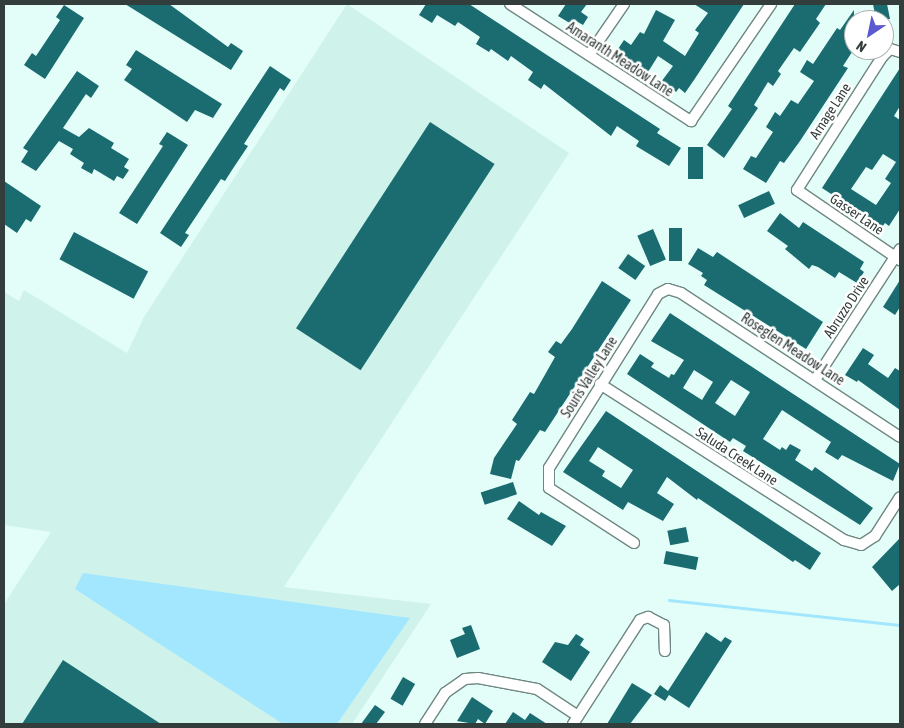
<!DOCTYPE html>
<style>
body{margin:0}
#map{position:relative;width:904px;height:728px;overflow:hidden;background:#e3fef8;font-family:"Asap Condensed",sans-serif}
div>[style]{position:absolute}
.built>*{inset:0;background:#cff3eb}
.water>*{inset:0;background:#a3e7fe}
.stream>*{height:3px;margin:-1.5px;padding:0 1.5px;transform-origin:1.5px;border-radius:1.5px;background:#a3e7fe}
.building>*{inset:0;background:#1a6c71;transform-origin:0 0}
.roads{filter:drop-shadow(1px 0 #6f8782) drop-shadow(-1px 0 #6f8782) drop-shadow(0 1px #6f8782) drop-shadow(0 -1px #6f8782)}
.street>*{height:10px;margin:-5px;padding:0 5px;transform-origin:5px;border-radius:5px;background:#fff}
span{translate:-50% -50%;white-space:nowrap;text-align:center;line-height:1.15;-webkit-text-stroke:5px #fff;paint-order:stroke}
.street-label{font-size:14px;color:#333e3c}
.frame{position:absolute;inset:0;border:5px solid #333e3c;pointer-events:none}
.north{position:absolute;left:844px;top:10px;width:50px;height:50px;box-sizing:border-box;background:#fff;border:1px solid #adb2b1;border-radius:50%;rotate:214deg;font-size:14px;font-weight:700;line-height:20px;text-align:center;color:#333e3c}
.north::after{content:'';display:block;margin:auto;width:18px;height:22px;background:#5c5ad2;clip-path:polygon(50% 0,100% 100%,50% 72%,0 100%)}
</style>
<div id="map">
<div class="built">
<div style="clip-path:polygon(347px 4px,569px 153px,284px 587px,431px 604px,352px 724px,4px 724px,4px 604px,51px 532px,4px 525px,4px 292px,19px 301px,24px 290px,127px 353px,144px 317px)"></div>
</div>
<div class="water">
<div style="clip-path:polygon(83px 573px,410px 618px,337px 724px,283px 724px,75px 589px)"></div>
</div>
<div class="stream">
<div style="left:669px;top:600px;width:232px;rotate:6.2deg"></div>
</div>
<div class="building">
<div style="clip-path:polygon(125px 4px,169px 4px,228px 47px,231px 43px,243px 51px,231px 70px)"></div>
<div style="clip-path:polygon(426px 4px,469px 4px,660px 129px,657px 133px,681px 148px,669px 166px,636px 146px,639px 141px,617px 126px,611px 136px,544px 84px,541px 89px,528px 80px,533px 72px,511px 56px,508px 61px,491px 49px,489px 52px,476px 44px,480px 37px,458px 22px,455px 26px,437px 15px,432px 23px,419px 15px)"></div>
<div style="clip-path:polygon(566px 4px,587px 4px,581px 12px,588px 17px,583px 25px,576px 21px,573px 25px,558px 16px)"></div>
<div style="clip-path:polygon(694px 4px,744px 4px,694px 80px,685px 93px,679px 88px,676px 92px,661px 82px,673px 66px,658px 56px,648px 72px,623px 57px,625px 53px,618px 49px,624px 40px,631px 45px,640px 32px,644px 34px,656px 10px,675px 20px,663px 41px,685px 56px,699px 33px,695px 30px,708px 13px)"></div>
<div style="clip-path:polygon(795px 4px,826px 4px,816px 19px,820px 23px,800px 52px,794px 48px,778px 71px,781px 74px,773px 86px,768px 82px,754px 105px,758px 108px,724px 158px,707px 145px,732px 109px,728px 106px)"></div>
<div style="clip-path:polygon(873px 4px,887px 4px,890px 19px,876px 20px)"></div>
<div style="clip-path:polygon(64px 5px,84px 18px,45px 79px,24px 65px,32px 53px,36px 56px,60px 20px,56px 17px)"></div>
<div style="clip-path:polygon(854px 10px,854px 49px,843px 66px,848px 68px,800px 141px,784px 163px,780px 161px,766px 183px,743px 169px,751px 156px,756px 158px,773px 132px,766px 127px,775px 112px,780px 116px,791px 100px,798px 104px,814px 81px,800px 72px,807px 60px,813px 64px,837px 28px,840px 30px)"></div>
<div style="clip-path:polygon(136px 50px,222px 104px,213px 118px,195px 110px,187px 122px,124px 80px,132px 69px,126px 65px)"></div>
<div style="clip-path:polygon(270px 66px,291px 80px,284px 91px,280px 88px,244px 144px,248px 146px,232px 170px,225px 181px,221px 179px,185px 233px,189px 235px,181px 247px,160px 233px)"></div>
<div style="clip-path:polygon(evenodd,900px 68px,900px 106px,894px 116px,900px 120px,900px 209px,889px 226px,885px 223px,882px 227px,822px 188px,900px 68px,883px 154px,896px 162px,885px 179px,891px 183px,876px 205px,851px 189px,866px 167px,872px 170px,883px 154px)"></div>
<div style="clip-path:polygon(77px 71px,99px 86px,91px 98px,86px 94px,63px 128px,79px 137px,89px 128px,114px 143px,111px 148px,129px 159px,124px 167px,129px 170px,123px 179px,117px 176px,114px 181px,94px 169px,92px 174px,81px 168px,84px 163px,70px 154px,73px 149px,59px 141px,36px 171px,21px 162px,28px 151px,23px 148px)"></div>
<div style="left:430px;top:122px;width:77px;height:246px;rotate:33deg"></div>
<div style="clip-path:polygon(167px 132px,188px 145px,137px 224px,119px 213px,163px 146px,159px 144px)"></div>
<div style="left:688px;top:147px;width:15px;height:32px"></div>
<div style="clip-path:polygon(4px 181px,41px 206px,31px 222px,26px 219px,17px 233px,4px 224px)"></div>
<div style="left:769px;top:191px;width:14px;height:34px;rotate:65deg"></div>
<div style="clip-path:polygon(780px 213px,799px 228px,803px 222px,864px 262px,860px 269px,864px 272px,857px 283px,839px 272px,835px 278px,818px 267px,812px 265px,809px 269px,785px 249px,788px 246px,767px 231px)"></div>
<div style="left:669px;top:228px;width:13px;height:33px"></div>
<div style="left:653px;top:229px;width:33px;height:17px;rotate:67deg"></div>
<div style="left:74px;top:232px;width:84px;height:31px;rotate:28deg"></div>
<div style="clip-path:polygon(698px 248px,713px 257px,717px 252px,823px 322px,806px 349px,704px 285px,707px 280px,701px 276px,703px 273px,688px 264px)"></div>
<div style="left:628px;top:254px;width:21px;height:17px;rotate:35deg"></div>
<div style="clip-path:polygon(900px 280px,900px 307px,895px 315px,883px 307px)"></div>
<div style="clip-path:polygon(602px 281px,631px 300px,545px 432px,540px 430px,519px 461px,516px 460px,511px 479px,490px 474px,494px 458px,517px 424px,512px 420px,530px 392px,534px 394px,555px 357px,548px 352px,556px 341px,561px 344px,572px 329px)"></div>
<div style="clip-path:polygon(evenodd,670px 313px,900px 464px,893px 481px,842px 455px,838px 460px,825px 452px,831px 442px,782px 410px,763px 439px,780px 450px,782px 447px,786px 450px,790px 444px,801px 450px,795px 460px,812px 471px,815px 467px,873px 508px,860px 525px,743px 451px,746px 446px,733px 438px,730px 442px,627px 374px,640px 354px,654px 363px,651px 367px,669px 378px,671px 374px,674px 375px,684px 360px,651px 341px,670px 313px,694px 370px,713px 382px,702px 400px,683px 388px,694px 370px,670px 313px,731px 380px,750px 392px,735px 416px,715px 403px,731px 380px)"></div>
<div style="clip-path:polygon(863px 348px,874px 355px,868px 364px,888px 378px,895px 368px,900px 371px,900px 410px,858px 380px,857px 382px,845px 375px)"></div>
<div style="clip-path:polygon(evenodd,606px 411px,821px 553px,810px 570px,795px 560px,793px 562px,698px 498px,697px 500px,667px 477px,657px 493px,674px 504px,663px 521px,628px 502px,623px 510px,563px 472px,606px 411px,598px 447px,633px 470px,621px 488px,602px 476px,605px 471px,589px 461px,598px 447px)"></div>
<div style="left:513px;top:482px;width:13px;height:34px;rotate:72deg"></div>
<div style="clip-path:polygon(519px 501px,539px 515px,541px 512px,566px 526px,552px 546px,507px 519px)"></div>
<div style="left:686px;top:527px;width:15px;height:19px;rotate:79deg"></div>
<div style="clip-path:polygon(900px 538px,900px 584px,892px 591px,872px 567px)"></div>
<div style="left:666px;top:551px;width:33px;height:13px;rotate:11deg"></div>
<div style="clip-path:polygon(471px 625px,480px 649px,457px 658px,450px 640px,465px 634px,462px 628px)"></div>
<div style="clip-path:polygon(706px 632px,721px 642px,725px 637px,732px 641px,689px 708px,669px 695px,665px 701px,654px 694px,660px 685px,668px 691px)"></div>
<div style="clip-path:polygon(576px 634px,584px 639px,580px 645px,590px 652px,571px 681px,542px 662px,555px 642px,568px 645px)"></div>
<div style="clip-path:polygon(63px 660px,161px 724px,22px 724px)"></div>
<div style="left:403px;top:677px;width:14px;height:25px;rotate:30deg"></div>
<div style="clip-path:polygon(632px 683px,652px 695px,630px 724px,607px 724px)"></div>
<div style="clip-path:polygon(472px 697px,493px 711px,485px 724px,478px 719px,475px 724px,457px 721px)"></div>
<div style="clip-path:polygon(375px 705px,385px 712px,376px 724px,361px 724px)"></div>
<div style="clip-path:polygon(513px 712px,525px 720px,530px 713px,547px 724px,505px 724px)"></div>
</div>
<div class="roads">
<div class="street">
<div style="left:510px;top:4px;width:216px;rotate:32.9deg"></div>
<div style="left:691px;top:121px;width:142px;rotate:-55.6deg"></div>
<div style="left:900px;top:52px;width:10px;rotate:-163deg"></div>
<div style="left:890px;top:49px;width:11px;rotate:135deg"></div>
<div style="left:882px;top:57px;width:158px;rotate:122.6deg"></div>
<div style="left:797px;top:190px;width:125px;rotate:34.2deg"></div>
<div style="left:589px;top:55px;width:62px;rotate:-55.5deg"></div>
<div style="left:815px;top:380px;width:156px;rotate:-57deg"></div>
<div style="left:600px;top:384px;width:290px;rotate:32.6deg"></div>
<div style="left:844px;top:540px;width:18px;rotate:16deg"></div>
<div style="left:861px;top:545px;width:17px;rotate:-33deg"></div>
<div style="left:875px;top:536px;width:46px;rotate:-57.3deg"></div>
<div style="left:634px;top:543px;width:101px;rotate:-147.1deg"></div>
<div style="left:549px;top:488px;width:20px;rotate:-90deg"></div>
<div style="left:549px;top:468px;width:205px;rotate:-57.9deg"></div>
<div style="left:658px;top:294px;width:11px;rotate:-27deg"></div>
<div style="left:668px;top:289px;width:14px;rotate:17deg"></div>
<div style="left:681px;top:293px;width:262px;rotate:33.3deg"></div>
<div style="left:425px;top:724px;width:37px;rotate:-57deg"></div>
<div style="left:445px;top:693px;width:24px;rotate:-35deg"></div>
<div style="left:465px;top:679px;width:13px;rotate:-4deg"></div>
<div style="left:478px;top:678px;width:60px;rotate:10.6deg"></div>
<div style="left:537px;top:689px;width:49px;rotate:33.4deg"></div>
<div style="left:573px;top:724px;width:124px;rotate:-57.2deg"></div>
<div style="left:640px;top:620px;width:9px;rotate:-21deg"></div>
<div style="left:648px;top:617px;width:18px;rotate:27deg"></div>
<div style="left:664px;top:625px;width:26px;rotate:88deg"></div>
</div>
</div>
<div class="street-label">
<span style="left:620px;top:59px;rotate:33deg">Amaranth Meadow Lane</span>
<span style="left:830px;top:111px;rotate:-57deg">Arnage Lane</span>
<span style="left:857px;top:214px;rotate:34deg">Gasser Lane</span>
<span style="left:846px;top:307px;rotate:-57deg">Abruzzo Drive</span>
<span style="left:793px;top:349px;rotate:33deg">Roseglen Meadow Lane</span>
<span style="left:589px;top:377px;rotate:-58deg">Souris Valley Lane</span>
<span style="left:737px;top:456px;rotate:33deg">Saluda Creek Lane</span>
</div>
<div class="frame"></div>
<div class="north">N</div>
</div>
